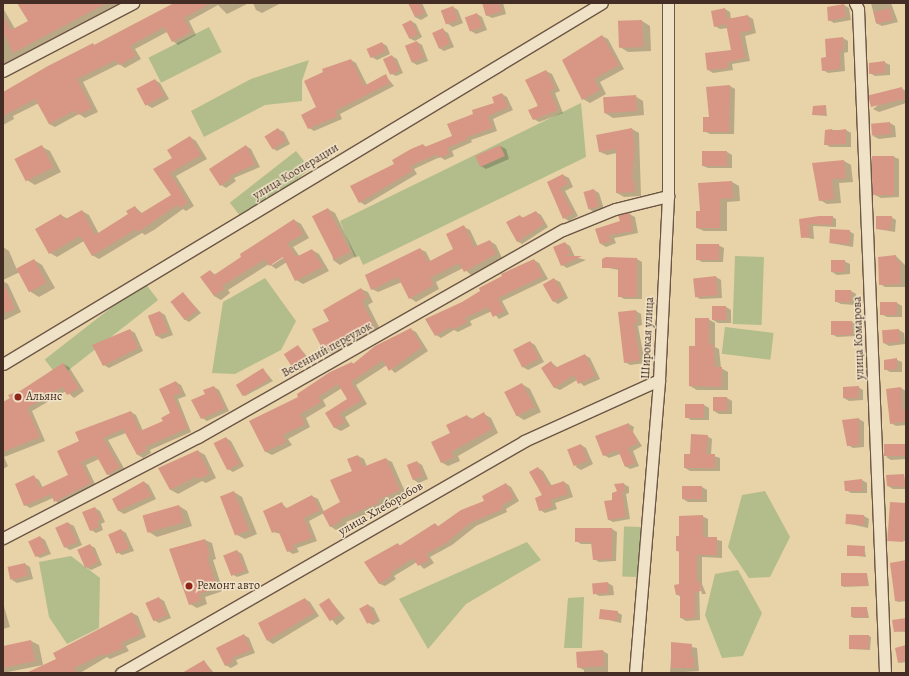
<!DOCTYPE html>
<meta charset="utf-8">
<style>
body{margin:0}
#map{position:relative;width:909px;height:676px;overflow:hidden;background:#e8d2a8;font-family:Alegreya,serif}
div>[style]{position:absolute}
.green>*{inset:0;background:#b2bd8b;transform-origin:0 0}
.shadow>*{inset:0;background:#0003;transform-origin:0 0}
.building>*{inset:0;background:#d89785;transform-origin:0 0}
.roads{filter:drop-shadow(1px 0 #6c5645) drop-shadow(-1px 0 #6c5645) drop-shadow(0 1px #6c5645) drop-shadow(0 -1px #6c5645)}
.street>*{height:11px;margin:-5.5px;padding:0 5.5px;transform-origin:5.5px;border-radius:5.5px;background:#f0e2c6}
.dots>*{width:11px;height:11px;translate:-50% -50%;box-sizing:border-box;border:2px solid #f0e2c6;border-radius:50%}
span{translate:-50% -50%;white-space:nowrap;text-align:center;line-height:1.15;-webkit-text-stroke:3px #f0e2c6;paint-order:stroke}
.street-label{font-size:12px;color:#432d24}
.poi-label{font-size:12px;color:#432d24}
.left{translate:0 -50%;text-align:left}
.frame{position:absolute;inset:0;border:4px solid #432d24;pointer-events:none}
</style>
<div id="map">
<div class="green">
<div style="left:209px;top:27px;width:28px;height:68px;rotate:63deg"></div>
<div style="clip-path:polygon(309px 60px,302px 81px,302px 101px,265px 105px,204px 137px,191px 111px,251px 79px)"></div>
<div style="clip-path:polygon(581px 103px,586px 157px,363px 265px,359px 256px,355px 258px,340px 221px)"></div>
<div style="left:296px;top:151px;width:23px;height:84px;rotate:52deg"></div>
<div style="left:735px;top:256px;width:29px;height:68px;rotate:2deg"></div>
<div style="clip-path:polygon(265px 278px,296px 321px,281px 350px,235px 374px,212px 373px,223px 302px)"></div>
<div style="left:144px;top:282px;width:23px;height:126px;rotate:52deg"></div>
<div style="left:725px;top:327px;width:49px;height:27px;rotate:7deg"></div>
<div style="clip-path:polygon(765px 491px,790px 537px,770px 577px,749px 578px,728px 547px,742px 495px)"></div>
<div style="left:641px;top:527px;width:50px;height:17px;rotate:92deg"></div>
<div style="clip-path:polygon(527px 542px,541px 560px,466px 604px,428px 649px,399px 599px)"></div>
<div style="clip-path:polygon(71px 556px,100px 578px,99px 628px,67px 644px,49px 617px,39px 562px)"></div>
<div style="clip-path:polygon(738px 570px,762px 613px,743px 656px,722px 658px,705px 615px,715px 574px)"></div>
<div style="clip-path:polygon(584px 597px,582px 648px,564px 648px,568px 598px)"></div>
</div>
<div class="shadow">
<div style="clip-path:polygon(20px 3px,121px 3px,3px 65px,3px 8px,15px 29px,29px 22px)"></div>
<div style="clip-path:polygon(178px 3px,249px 3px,227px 14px,218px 5px,189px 21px,196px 35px,178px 45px,173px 41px,167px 32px,135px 49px,141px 59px,125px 68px,119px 64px,83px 82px,98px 112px,85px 118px,79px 114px,55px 127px,49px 124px,39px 103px,13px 116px,14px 119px,3px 125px,3px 98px,93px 44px,96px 46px)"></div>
<div style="clip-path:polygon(253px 3px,281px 3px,262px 13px,256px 10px)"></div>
<div style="clip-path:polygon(410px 3px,422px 3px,428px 16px,421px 20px,415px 17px)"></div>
<div style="clip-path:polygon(483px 3px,503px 3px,506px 14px,492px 18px,486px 15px)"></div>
<div style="clip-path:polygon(871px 3px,891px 3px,898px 22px,882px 26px,876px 23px)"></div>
<div style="clip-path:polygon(844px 5px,849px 8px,851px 20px,834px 23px,829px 20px)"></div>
<div style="clip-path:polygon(453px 7px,458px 10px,463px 23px,453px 27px,448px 24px)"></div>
<div style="clip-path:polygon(725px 9px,730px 12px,731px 19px,748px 16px,753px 19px,756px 33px,745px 36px,750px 61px,732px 64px,733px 70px,713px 73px,708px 70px,732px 51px,728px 28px,720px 29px,715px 26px)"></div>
<div style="clip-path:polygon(477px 14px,482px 17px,487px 30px,476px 34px,471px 31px)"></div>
<div style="clip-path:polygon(411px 21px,416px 24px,422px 37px,415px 41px,409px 38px)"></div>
<div style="clip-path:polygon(642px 21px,650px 26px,651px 51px,628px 52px,620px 47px)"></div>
<div style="clip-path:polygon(443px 30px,448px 33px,454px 47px,444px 51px,439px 48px)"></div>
<div style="clip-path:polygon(602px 36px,608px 39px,624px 69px,600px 82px,606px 94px,590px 103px,583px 99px,563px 60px)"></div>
<div style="clip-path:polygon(843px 38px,848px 41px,848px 52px,844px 53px,845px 71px,828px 73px,823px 70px,828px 58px)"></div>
<div style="clip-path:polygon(417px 42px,422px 45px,428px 61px,417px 65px,412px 62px)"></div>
<div style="clip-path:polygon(382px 43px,387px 46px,390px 54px,377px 60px,372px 57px)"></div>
<div style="clip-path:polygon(392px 56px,397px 59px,403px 73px,396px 76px,390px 73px)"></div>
<div style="clip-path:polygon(351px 60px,356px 63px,367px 85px,385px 75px,394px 86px,340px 114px,342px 119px,314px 131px,309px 128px,317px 108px)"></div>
<div style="clip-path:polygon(884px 62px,890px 65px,890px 75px,875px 76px,870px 73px)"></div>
<div style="clip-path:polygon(546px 71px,552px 74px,560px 91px,555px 93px,563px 113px,539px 122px,534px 119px)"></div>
<div style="clip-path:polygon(155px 80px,160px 83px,169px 99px,152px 108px,147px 105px)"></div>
<div style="clip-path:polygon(730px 86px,735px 89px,734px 134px,710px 134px,704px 131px,710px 118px,707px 88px)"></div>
<div style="clip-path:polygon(901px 88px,906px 91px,906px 103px,879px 112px,873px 109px)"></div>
<div style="clip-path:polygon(502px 94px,507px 97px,513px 110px,493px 119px,497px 131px,471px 140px,472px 142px,452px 151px,454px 156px,445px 160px,440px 157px,414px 169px,417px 174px,365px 205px,360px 202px,396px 165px,423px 145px,427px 147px,453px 136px,474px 114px,496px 103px)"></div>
<div style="clip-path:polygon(635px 96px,643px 101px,644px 115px,613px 118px,605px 113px)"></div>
<div style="clip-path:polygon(826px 106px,827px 116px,813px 115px)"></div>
<div style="clip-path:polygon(890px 123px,895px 126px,896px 137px,879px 139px,873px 136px)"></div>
<div style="clip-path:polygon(278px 129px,284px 132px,290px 144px,277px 151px,272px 148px)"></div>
<div style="clip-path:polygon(632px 129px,639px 133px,641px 196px,624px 197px,617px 193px,617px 153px,607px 155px,600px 152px)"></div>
<div style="clip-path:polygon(832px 130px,846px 130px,851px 133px,851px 147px,830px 147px,825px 144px)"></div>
<div style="clip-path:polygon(190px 137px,196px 141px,207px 159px,176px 176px,194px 206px,186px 211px,183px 209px,154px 230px,145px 235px,142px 233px,99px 259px,92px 255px,84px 241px,57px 257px,50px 253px,61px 215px,68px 219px,82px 211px,89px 215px,99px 234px,129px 215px,135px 207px,143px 214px,173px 195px,154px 169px,173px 158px)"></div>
<div style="clip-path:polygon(246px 146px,251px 149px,260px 167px,234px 178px,236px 181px,226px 188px,221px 185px)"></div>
<div style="clip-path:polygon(500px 146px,506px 149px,509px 159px,486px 169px,481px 166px)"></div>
<div style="clip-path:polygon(42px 147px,50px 151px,61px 172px,35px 185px,27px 180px)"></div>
<div style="clip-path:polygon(703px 152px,727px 152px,732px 155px,732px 168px,708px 168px,703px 166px)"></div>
<div style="clip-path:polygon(894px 157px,899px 159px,899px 197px,881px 198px,875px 195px)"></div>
<div style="clip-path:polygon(844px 161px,851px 165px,853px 182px,839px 183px,841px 203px,827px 204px,820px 200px,814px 164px)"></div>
<div style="clip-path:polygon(563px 175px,569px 178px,573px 187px,565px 191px,578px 216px,569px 221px,564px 218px,548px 182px)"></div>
<div style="clip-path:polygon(732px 182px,739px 186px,740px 201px,727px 202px,727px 231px,704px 231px,697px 228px)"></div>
<div style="clip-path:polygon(594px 190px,599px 193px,604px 209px,594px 212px,589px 209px)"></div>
<div style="clip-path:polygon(328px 209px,335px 213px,356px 256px,340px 265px,333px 260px)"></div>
<div style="clip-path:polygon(536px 212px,541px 215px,548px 227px,522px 244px,517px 241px,520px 216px,524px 218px)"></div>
<div style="clip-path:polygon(629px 214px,635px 217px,638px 233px,614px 238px,616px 243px,606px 247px,601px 244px)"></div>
<div style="clip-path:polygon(832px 217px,836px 219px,836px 227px,813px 226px,814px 239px,802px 237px,800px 220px)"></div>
<div style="clip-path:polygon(891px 217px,896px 220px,895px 232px,877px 229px)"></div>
<div style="clip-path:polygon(evenodd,294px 220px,301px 224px,309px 238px,293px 247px,300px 257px,312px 250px,319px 254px,329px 271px,303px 284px,296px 280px,287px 262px,276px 269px,269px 264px,228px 290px,230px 293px,221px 300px,214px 296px,210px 271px,216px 275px,294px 220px,287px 254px,288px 255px,272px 265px,272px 263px,287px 254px)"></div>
<div style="clip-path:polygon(464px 227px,470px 230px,478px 247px,490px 241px,496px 245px,502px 258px,471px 275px,463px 268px,436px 282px,439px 289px,416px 302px,410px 298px,402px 282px,378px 292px,372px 289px,420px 249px,426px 252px,431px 262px,454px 250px)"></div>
<div style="clip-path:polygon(849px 231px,854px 234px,853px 247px,830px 243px)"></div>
<div style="clip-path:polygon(565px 243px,570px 246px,575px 257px,586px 260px,567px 268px,562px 265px)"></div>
<div style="clip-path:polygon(718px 245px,724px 248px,723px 262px,702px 262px,697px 259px)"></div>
<div style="clip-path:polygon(3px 247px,9px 251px,17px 270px,34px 260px,42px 265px,55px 288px,39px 297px,31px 292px,20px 272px,3px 280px)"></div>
<div style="clip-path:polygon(896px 256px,905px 265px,905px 287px,885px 287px,880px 284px)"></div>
<div style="clip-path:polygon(637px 259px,642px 262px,642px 299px,624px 299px,619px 296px,619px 270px,603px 267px,603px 260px)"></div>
<div style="clip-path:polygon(534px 260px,539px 263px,548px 279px,502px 301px,509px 314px,499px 319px,492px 311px,470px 321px,472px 325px,458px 332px,454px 330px,441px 338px,436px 335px)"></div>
<div style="clip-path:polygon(844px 261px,850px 264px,850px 274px,837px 275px,832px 272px)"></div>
<div style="clip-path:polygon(716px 277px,721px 280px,722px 298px,700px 299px,695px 296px)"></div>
<div style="clip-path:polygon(554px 279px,560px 282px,568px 298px,558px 304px,553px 301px)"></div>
<div style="clip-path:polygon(3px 281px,8px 284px,21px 312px,5px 320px,3px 319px)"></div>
<div style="clip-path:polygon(361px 289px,368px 292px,373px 302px,368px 305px,380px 329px,331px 354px,324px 350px,314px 330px,330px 321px)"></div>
<div style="clip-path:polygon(851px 291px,856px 294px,855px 305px,841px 304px,835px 301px)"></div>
<div style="clip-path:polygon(183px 293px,201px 313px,189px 322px,184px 319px)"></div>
<div style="clip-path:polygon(882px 303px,897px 303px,902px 306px,902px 317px,887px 317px,881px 314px)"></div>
<div style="clip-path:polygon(726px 307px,731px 310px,731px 323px,718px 323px,713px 320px)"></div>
<div style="clip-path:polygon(636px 311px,641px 314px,642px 325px,638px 326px,645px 363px,630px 365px,625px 362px)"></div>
<div style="clip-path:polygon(160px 312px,165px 315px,173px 335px,162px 339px,157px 336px)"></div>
<div style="clip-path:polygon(708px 319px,715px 323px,715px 347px,719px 349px,721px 368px,728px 372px,728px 390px,697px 390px,690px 386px,696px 347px)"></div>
<div style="clip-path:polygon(852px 322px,857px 325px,856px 336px,837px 337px,832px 334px)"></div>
<div style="clip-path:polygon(410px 329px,416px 332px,428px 351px,395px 373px,387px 365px,356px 385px,367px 404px,345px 417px,350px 426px,341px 431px,335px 428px,326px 413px,349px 399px,342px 388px,323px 400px,326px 406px,306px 418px,310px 427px,288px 439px,292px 445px,272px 455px,266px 452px,250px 421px,300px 397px,351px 363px,354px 364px)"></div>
<div style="clip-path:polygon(130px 330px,135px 333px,143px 351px,109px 368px,104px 365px)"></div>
<div style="clip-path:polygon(899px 330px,904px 333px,905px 344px,889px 346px,884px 343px)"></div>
<div style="clip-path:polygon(530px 342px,535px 345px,544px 362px,528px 370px,523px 367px)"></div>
<div style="clip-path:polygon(298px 346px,312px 362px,299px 371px,294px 368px)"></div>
<div style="clip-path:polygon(585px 355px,590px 358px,600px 379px,584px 386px,577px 380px,560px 390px,555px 388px,543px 368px,551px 362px,558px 368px)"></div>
<div style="clip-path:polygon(885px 360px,897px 360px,902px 362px,902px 372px,890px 372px,885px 369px)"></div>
<div style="clip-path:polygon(63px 364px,69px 367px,84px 391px,74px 398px,66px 391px,32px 411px,45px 441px,4px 457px,8px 466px,3px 469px,3px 403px)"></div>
<div style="clip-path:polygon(263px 369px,273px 381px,245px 396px,241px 394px)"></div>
<div style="clip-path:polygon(176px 382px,181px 385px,186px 396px,178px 399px,191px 432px,150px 450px,151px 453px,143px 458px,138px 455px,126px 433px,108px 440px,125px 470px,113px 477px,107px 474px,99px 459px,86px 465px,96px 486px,60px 505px,53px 498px,30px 508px,25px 505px,34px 477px,39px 480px,43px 488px,69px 475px,80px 441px,131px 412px,136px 415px,143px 431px,164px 421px,171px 414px,160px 390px)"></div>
<div style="clip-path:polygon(522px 384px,530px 389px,541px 412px,524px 420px,516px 415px)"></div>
<div style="clip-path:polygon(214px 387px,219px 390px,229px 411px,207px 421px,202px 418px,206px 394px)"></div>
<div style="clip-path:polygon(858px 387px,863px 390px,863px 400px,849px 401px,844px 398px)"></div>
<div style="clip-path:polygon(901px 388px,906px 391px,906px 425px,896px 426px,891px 423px)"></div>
<div style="clip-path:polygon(727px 398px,732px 401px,732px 414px,719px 414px,714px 411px)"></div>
<div style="clip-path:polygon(704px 405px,709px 408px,709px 420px,691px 420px,686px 417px)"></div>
<div style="clip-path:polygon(484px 414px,491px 418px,498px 433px,458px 456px,460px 461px,448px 466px,441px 462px,452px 434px,467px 416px,473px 419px)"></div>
<div style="clip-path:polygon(859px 419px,864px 422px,864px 447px,853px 448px,848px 445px)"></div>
<div style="clip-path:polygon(629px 424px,634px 427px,633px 432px,642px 446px,633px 451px,639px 466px,630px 469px,625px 466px,620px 454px,609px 458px,604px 455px,596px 437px)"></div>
<div style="clip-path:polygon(707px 436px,712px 439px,711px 455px,720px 458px,720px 471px,690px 471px,685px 468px,690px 455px)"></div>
<div style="clip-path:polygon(226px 438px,231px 441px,244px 466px,233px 472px,228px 469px)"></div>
<div style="clip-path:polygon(581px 445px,586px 448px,593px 464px,581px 470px,576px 467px)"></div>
<div style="clip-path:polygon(905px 445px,906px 459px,891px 460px,886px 457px)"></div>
<div style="clip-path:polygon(198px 451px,205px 455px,216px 478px,206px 483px,202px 481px,178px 494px,171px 490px,160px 469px)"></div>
<div style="clip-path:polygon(358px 456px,364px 459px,367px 467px,386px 459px,392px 462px,406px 494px,383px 503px,385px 507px,346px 522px,347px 524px,336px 530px,330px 526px,324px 513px,309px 521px,317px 541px,297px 548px,299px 552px,293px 554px,288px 551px,281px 534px,273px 532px,282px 504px,288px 509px,312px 496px,318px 499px,324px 512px,342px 503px)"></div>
<div style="clip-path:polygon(417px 462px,422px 465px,428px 479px,419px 483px,414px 480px,408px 465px)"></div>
<div style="clip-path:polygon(538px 468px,543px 471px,552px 486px,564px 482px,569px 485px,573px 497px,555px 503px,557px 509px,545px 513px,540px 510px,544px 496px)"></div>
<div style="clip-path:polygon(904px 475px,906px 489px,893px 489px,888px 486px,887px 476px)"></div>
<div style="clip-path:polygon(862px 480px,867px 483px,867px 493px,851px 493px,846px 490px,845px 482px)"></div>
<div style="clip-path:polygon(144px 482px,149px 485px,156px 499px,124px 514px,119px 511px,113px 499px)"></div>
<div style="clip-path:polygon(506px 484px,511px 487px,519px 501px,506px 509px,507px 512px,476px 526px,452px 545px,430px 557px,434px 563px,424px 569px,417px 562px,394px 576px,396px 579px,385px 586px,380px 584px,366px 562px,398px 544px,401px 546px,436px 524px,439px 527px,485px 502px)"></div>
<div style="clip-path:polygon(624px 484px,629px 487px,629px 493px,626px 494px,630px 519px,613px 522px,609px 520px,613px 500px)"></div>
<div style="clip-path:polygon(702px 487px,707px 490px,707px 502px,688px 502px,683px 499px)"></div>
<div style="clip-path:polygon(234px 492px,242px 497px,257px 534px,245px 539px,237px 535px)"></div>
<div style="left:891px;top:504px;width:15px;height:37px"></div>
<div style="clip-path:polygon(179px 506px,187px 511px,192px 526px,157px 537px,149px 532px)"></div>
<div style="clip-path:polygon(95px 508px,100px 511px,105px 522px,101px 524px,103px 530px,96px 533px,91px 530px)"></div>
<div style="clip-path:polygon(702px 516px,708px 519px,708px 538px,722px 541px,722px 558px,702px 557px,702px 584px,706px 594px,702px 594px,699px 582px,700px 620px,686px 621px,681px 618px,681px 597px,676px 594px,680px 585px,680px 552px,677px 551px,680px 536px)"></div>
<div style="clip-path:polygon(864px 516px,869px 519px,868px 528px,846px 523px)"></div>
<div style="clip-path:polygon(68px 523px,74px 526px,82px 545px,70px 550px,65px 547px)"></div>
<div style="clip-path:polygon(612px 529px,617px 532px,616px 561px,599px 562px,594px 559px,593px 544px,581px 544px,576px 541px)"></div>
<div style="clip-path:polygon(121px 530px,126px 533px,134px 551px,122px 555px,117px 552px)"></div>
<div style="clip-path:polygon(40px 537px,45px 540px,51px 554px,40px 558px,35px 555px)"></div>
<div style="clip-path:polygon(205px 540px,212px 543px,216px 559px,213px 560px,223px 591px,205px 597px,207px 604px,197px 608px,190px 604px,170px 550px)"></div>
<div style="clip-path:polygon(90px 545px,95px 548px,102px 565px,91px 570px,86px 567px)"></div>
<div style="clip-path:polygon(864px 547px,866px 557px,848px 555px)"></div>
<div style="clip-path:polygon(237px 551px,242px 554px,249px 573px,237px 577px,232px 574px)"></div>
<div style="clip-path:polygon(906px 561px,906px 601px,898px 602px,896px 601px)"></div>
<div style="clip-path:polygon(25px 564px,30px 567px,33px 579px,17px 583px,12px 580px)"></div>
<div style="clip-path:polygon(867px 574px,869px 586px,842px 587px)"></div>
<div style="clip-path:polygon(608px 583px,613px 586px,614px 595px,599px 596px,594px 593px)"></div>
<div style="clip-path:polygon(159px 598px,164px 601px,171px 618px,159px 623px,154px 620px)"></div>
<div style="clip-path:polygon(305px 599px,310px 602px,319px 616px,273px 644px,268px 641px)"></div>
<div style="left:329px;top:599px;width:25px;height:11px;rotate:50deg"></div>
<div style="clip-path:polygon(3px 603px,10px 627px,3px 629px)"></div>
<div style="clip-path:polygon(368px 605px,374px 608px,380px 621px,373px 625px,367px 622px)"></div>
<div style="clip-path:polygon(867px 608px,869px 618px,852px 618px)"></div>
<div style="clip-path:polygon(617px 612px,622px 615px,621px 623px,600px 618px)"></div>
<div style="clip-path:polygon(132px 613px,138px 616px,146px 637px,126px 646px,129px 651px,110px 659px,107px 657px,80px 673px,42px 673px)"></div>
<div style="clip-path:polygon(906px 619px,906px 632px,895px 631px)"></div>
<div style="clip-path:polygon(244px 635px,249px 638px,255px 653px,236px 660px,238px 664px,231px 668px,225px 665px)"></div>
<div style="clip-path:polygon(869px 636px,871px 637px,870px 650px,850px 649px)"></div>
<div style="clip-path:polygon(31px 641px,39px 645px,43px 665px,3px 673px,3px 647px)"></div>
<div style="clip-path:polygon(672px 643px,697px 648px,699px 671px,670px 673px)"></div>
<div style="clip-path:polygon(906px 646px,906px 662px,901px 663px,899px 662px)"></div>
<div style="clip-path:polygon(603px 651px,608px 654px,608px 673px,584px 673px,584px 670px,578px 667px,577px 652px)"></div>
<div style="clip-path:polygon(204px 661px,214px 673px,193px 673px)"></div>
</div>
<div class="building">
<div style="clip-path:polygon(17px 3px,107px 3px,13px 53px,3px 32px,3px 15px,11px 30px,28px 21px)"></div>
<div style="clip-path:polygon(174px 3px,211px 3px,184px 18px,191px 32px,172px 42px,164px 27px,130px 46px,136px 56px,119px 65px,116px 60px,77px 79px,92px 108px,78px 115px,76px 110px,49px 124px,35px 99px,3px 116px,3px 92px,48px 66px,93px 43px,94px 45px)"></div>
<div style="clip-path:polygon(408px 3px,419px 3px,424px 13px,415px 17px)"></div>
<div style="clip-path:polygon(482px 3px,499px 3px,502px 11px,486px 16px)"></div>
<div style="clip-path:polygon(844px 4px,846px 17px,828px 21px,827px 7px)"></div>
<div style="left:453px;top:6px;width:15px;height:13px;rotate:70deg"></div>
<div style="clip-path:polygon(725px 8px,727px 19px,748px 15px,752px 30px,740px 33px,745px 58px,728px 62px,728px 68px,707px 70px,705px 53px,731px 50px,726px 24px,714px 27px,711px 11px)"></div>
<div style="left:890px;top:8px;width:12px;height:17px;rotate:76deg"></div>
<div style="left:477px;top:13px;width:15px;height:13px;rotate:70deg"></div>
<div style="left:411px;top:20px;width:16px;height:10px;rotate:63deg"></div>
<div style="left:642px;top:20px;width:27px;height:24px;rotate:88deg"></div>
<div style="left:443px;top:28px;width:17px;height:12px;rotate:66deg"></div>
<div style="clip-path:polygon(602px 35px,619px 65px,594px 79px,600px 90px,582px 100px,562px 60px)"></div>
<div style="clip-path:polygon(843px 37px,843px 50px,840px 50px,840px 69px,822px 71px,821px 58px,826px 57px,825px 39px)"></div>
<div style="left:417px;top:41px;width:18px;height:13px;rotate:68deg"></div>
<div style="left:382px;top:42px;width:10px;height:17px;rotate:66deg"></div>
<div style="left:392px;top:55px;width:17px;height:10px;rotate:65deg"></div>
<div style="clip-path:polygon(351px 59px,364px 86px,386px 74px,390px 83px,335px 111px,338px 116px,308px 129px,301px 115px,316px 107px,304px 81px,323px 72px,322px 69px)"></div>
<div style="clip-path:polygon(885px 61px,885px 73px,869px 74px,869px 63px)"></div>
<div style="clip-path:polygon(546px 70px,555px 88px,550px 91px,558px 110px,533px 120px,528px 110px,538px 106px,525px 80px)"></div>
<div style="left:155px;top:79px;width:19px;height:21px;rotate:62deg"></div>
<div style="clip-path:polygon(730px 85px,729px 132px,703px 132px,703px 117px,709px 117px,706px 87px)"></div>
<div style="left:902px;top:87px;width:12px;height:35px;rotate:76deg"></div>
<div style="clip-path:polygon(502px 93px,508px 107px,488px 116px,492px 128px,467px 137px,468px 139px,447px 148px,450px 153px,439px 158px,437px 154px,410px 166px,412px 171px,359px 203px,350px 186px,394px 164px,392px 160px,411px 149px,423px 144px,425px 147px,452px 136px,447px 124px,473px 114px,472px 110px,494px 103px,492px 97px)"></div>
<div style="left:636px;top:95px;width:16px;height:33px;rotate:86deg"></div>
<div style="clip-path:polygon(826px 105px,825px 115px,812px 115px,813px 106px)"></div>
<div style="left:890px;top:122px;width:12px;height:19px;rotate:85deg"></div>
<div style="left:278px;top:128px;width:15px;height:16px;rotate:58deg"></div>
<div style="clip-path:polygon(632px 128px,635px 145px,632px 180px,634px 180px,635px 192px,616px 193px,616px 149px,599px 152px,596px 135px)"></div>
<div style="clip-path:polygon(832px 129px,833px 131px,846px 129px,846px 144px,824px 145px,825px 130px)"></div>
<div style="clip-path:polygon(190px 136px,201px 155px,170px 173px,188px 203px,179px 208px,177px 205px,147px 226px,138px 232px,136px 229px,92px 256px,80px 236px,49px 254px,35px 229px,61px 214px,64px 220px,82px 210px,95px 235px,128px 214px,126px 211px,135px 206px,140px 214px,171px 195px,153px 169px,172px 158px,167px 150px)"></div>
<div style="left:42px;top:145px;width:25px;height:31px;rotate:63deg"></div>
<div style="clip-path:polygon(246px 145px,255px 164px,230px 176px,231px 178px,220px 186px,209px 169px)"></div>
<div style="left:500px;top:145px;width:12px;height:27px;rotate:66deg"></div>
<div style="left:702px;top:151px;width:25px;height:15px"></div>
<div style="left:894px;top:156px;width:39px;height:22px;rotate:90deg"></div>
<div style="clip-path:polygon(844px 160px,846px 178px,832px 179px,834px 199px,819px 201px,812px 163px)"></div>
<div style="clip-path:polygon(563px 174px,568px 184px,560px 188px,573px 213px,563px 219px,547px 182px)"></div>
<div style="clip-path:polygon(732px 181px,733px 198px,720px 199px,720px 228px,696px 228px,696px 211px,700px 211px,698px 183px)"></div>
<div style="left:594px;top:189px;width:18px;height:11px;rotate:74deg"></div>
<div style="left:328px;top:208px;width:49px;height:18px;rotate:63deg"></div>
<div style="clip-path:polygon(536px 211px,544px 224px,517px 242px,506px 222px,520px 215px,522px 218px)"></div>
<div style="clip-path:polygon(630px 213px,633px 231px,609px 235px,611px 241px,600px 244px,595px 229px,620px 221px,618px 215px)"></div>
<div style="clip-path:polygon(819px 216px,833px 216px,832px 225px,809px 224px,810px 237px,801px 238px,799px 219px)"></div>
<div style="clip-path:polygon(876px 216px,892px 216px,890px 230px,876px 229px)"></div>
<div style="clip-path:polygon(294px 219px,303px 234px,287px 243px,296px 257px,312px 249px,323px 267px,295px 281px,283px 257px,269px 266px,265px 259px,222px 286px,224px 289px,214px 296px,200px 277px,210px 270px,214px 275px,241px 257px,240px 254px)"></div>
<div style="clip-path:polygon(464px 225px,474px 247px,490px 240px,496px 254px,464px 272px,459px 263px,430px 278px,434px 285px,409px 299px,398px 277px,371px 290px,365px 275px,420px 248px,428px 262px,453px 249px,446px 234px)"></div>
<div style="left:830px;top:229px;width:20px;height:14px;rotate:3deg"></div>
<div style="clip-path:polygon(565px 242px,571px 254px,564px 256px,582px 256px,561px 266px,553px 247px)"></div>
<div style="left:696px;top:244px;width:23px;height:16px"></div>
<div style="clip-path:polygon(896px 255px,896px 261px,900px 261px,900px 284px,879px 285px,878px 257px)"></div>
<div style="clip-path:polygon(606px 257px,637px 258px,637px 297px,618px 297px,618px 268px,602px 268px,602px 259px)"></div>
<div style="left:34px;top:259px;width:27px;height:20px;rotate:62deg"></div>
<div style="clip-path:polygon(534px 259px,543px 276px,498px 298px,504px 311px,493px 317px,488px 307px,465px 318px,467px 322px,452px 330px,450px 327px,435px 336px,425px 319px,462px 302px,480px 291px,479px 288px,502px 276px,501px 274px)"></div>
<div style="left:845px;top:260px;width:12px;height:14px;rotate:90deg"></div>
<div style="left:716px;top:276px;width:19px;height:23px;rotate:84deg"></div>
<div style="left:554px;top:278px;width:20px;height:13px;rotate:60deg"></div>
<div style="clip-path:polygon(3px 282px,15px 309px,3px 314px)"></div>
<div style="clip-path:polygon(361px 288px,367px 298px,362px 301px,374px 326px,323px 350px,312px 329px,329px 321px,323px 310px)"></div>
<div style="left:835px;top:290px;width:16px;height:12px"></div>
<div style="left:183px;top:292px;width:23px;height:16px;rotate:52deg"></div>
<div style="left:880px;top:302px;width:17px;height:13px"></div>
<div style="left:712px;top:306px;width:14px;height:14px"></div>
<div style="clip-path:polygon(636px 310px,637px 323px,634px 323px,640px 360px,624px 363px,618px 312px)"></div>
<div style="left:160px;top:311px;width:22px;height:13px;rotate:69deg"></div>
<div style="clip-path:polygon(695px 318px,709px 318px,709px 345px,713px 344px,715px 367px,722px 367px,721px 387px,689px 386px,689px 346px,695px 346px)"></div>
<div style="left:831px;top:321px;width:21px;height:14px"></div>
<div style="clip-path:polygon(411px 328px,422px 347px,389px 371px,383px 360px,351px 382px,362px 400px,339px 414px,345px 422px,334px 428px,325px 413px,347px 399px,338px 384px,318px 397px,321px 402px,300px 414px,305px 424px,283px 435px,286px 442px,265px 452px,249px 421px,298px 397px,297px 394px,330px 372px,352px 362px,353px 364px,375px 346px)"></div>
<div style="clip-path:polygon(130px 329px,138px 348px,103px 366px,92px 345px)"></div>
<div style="left:899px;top:329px;width:13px;height:17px;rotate:86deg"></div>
<div style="left:530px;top:341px;width:20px;height:19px;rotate:63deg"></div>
<div style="left:298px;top:345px;width:17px;height:17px;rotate:57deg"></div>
<div style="clip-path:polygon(585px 354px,595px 376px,578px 384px,574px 375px,554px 388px,541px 368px,551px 361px,555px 368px)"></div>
<div style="clip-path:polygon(897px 358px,897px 369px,884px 370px,884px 360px)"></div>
<div style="clip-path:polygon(63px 363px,79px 388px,67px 395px,62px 387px,27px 408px,40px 437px,3px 452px,3px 402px,10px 398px,8px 395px,20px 391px)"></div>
<div style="left:263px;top:368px;width:13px;height:32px;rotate:58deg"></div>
<div style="clip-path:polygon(176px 381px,181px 393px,173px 396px,187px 426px,186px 429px,145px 447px,147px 450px,137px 455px,123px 429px,103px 438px,120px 467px,107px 475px,96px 455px,81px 462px,91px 483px,54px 502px,51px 494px,24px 506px,15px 484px,34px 475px,40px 488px,68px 475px,57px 451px,79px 441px,75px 432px,131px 411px,140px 431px,163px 421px,161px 418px,170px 413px,159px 389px)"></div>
<div style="left:522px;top:383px;width:27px;height:20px;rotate:63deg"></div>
<div style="clip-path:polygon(214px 386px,225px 408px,201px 419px,191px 400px,205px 394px,203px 390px)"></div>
<div style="clip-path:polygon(859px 386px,858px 398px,843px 398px,843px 387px)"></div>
<div style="clip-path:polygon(901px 387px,902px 410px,906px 409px,906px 421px,890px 424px,886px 389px)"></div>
<div style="left:713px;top:397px;width:14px;height:14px"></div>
<div style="left:685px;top:404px;width:19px;height:14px"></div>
<div style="clip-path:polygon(484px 412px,492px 429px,451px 452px,454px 457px,441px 463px,431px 442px,450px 433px,446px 425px,467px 415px,470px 420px)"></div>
<div style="clip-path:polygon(859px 418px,859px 445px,847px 446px,842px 420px)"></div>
<div style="clip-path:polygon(629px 423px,629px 430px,632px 430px,638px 443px,628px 448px,635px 463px,625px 467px,618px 450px,603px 456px,595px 436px)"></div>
<div style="clip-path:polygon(691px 434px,708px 435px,706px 454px,715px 454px,715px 468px,684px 468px,684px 454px,690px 454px)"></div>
<div style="left:226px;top:437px;width:30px;height:14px;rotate:63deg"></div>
<div style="left:581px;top:444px;width:18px;height:15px;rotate:68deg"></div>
<div style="left:905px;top:444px;width:12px;height:21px;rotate:90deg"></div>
<div style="clip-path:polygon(198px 450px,210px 474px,198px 479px,197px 476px,170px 490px,158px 468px)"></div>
<div style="clip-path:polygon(358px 455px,363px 467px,386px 458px,400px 490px,378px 500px,379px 503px,340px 519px,341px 521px,330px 527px,322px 512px,340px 502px,330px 480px,352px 471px,347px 459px)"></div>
<div style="left:417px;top:461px;width:16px;height:11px;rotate:68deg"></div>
<div style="clip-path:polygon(538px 467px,549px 486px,564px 481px,568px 494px,550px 500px,552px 507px,539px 511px,535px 498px,542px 495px,529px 472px)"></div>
<div style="clip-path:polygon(904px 474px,905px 487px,887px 486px,886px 475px)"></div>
<div style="clip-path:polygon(862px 479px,862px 491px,845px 491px,844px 481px)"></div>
<div style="clip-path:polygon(144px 481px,151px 496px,118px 511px,112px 499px)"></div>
<div style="clip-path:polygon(506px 483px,514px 498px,501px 506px,503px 509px,470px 523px,446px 543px,426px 554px,429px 560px,418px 566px,413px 558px,390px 573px,392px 576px,379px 584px,364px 562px,398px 543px,399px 546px,435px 523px,437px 527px,461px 510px,484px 501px,482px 496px)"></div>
<div style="clip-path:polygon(624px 483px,625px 491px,622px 492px,626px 517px,608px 520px,604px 501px,612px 500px,612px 493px,617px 491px,614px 484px)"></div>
<div style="left:682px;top:486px;width:20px;height:13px"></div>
<div style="left:234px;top:491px;width:42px;height:15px;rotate:69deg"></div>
<div style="clip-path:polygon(312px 495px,320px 510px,304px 518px,312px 538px,293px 545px,294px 549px,287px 552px,278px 530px,272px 533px,263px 511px,282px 502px,285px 509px)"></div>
<div style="left:890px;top:502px;width:16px;height:39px;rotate:4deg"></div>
<div style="left:179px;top:505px;width:18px;height:38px;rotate:74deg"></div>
<div style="clip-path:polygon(95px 507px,101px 520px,97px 521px,99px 527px,90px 531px,82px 512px)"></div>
<div style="left:846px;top:514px;width:18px;height:10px;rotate:3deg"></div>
<div style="clip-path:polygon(703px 515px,703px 537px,717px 537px,717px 555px,697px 555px,697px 582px,700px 581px,701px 591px,695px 592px,695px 618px,680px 618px,680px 594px,676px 595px,674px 585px,679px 584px,679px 551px,676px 551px,676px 536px,679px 536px,679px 516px)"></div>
<div style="left:68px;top:522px;width:22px;height:14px;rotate:66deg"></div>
<div style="clip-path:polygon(575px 528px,612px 528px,612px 559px,593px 560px,591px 542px,575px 542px)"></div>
<div style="left:121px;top:529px;width:21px;height:14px;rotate:67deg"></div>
<div style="left:40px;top:536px;width:17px;height:13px;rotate:65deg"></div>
<div style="clip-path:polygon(205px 539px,210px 555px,207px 556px,217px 588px,199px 594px,201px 600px,189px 605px,169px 549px)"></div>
<div style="left:90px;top:544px;width:20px;height:14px;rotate:66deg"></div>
<div style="clip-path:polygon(847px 545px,865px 546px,864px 556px,847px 556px)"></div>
<div style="left:237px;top:550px;width:22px;height:15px;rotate:68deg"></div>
<div style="clip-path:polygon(906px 560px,906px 600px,895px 601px,890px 563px)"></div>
<div style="left:25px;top:563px;width:13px;height:18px;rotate:77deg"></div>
<div style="left:867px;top:573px;width:13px;height:26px;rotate:90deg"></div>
<div style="left:608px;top:582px;width:11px;height:16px;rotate:85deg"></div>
<div style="left:159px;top:597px;width:20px;height:15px;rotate:66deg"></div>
<div style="clip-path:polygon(305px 598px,314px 613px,267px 641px,258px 623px)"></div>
<div style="left:329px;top:598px;width:20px;height:12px;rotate:57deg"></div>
<div style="left:368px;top:604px;width:17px;height:10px;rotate:62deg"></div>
<div style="left:867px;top:607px;width:10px;height:16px;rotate:90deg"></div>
<div style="left:600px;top:609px;width:18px;height:10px;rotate:6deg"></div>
<div style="clip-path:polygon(132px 612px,141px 634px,121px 643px,123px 648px,104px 656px,103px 654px,74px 668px,76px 673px,26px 673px,56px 659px,53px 653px)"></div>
<div style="clip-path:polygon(906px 618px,906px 631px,894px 632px,892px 620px)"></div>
<div style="clip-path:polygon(244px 634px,251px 650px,232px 658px,233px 661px,225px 666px,216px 648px)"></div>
<div style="left:849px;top:635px;width:20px;height:14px"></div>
<div style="clip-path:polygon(31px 640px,35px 661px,3px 668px,3px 646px)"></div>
<div style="clip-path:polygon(671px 642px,692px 644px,691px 657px,694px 657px,694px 668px,671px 668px)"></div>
<div style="clip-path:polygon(906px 645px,906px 660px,898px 663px,895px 648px)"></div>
<div style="left:603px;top:650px;width:16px;height:27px;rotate:86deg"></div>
<div style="clip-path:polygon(204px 660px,212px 673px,182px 673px)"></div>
</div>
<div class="roads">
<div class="street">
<div style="left:855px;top:3px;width:7px;rotate:63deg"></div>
<div style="left:858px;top:9px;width:665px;rotate:87.67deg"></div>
<div style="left:3px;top:71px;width:147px;rotate:-27.6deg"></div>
<div style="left:3px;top:364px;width:699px;rotate:-31.08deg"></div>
<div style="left:3px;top:538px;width:220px;rotate:-27.4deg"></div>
<div style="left:198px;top:437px;width:420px;rotate:-29.6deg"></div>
<div style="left:563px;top:230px;width:56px;rotate:-22deg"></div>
<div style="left:615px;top:209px;width:55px;rotate:-13.8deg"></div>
<div style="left:121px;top:673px;width:465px;rotate:-29.9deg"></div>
<div style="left:524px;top:441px;width:148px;rotate:-24.3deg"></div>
<div style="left:635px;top:673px;width:294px;rotate:-85.3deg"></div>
<div style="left:659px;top:380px;width:184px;rotate:-87.2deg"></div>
<div style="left:668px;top:196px;width:193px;rotate:-90deg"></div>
</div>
</div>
<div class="dots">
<div style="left:18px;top:397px;background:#8f2418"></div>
<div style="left:189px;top:586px;background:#8f2418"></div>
</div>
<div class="street-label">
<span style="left:296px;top:172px;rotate:-31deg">улица Кооперации</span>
<span style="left:648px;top:338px;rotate:-87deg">Широкая улица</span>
<span style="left:859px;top:338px;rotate:-92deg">улица Комарова</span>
<span style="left:327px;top:350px;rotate:-29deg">Весенний переулок</span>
<span style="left:381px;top:509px;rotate:-30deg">улица Хлеборобов</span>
</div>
<div class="poi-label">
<span class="left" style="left:26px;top:397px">Альянс</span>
<span class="left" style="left:197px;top:586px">Ремонт авто</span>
</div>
<div class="frame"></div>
</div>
